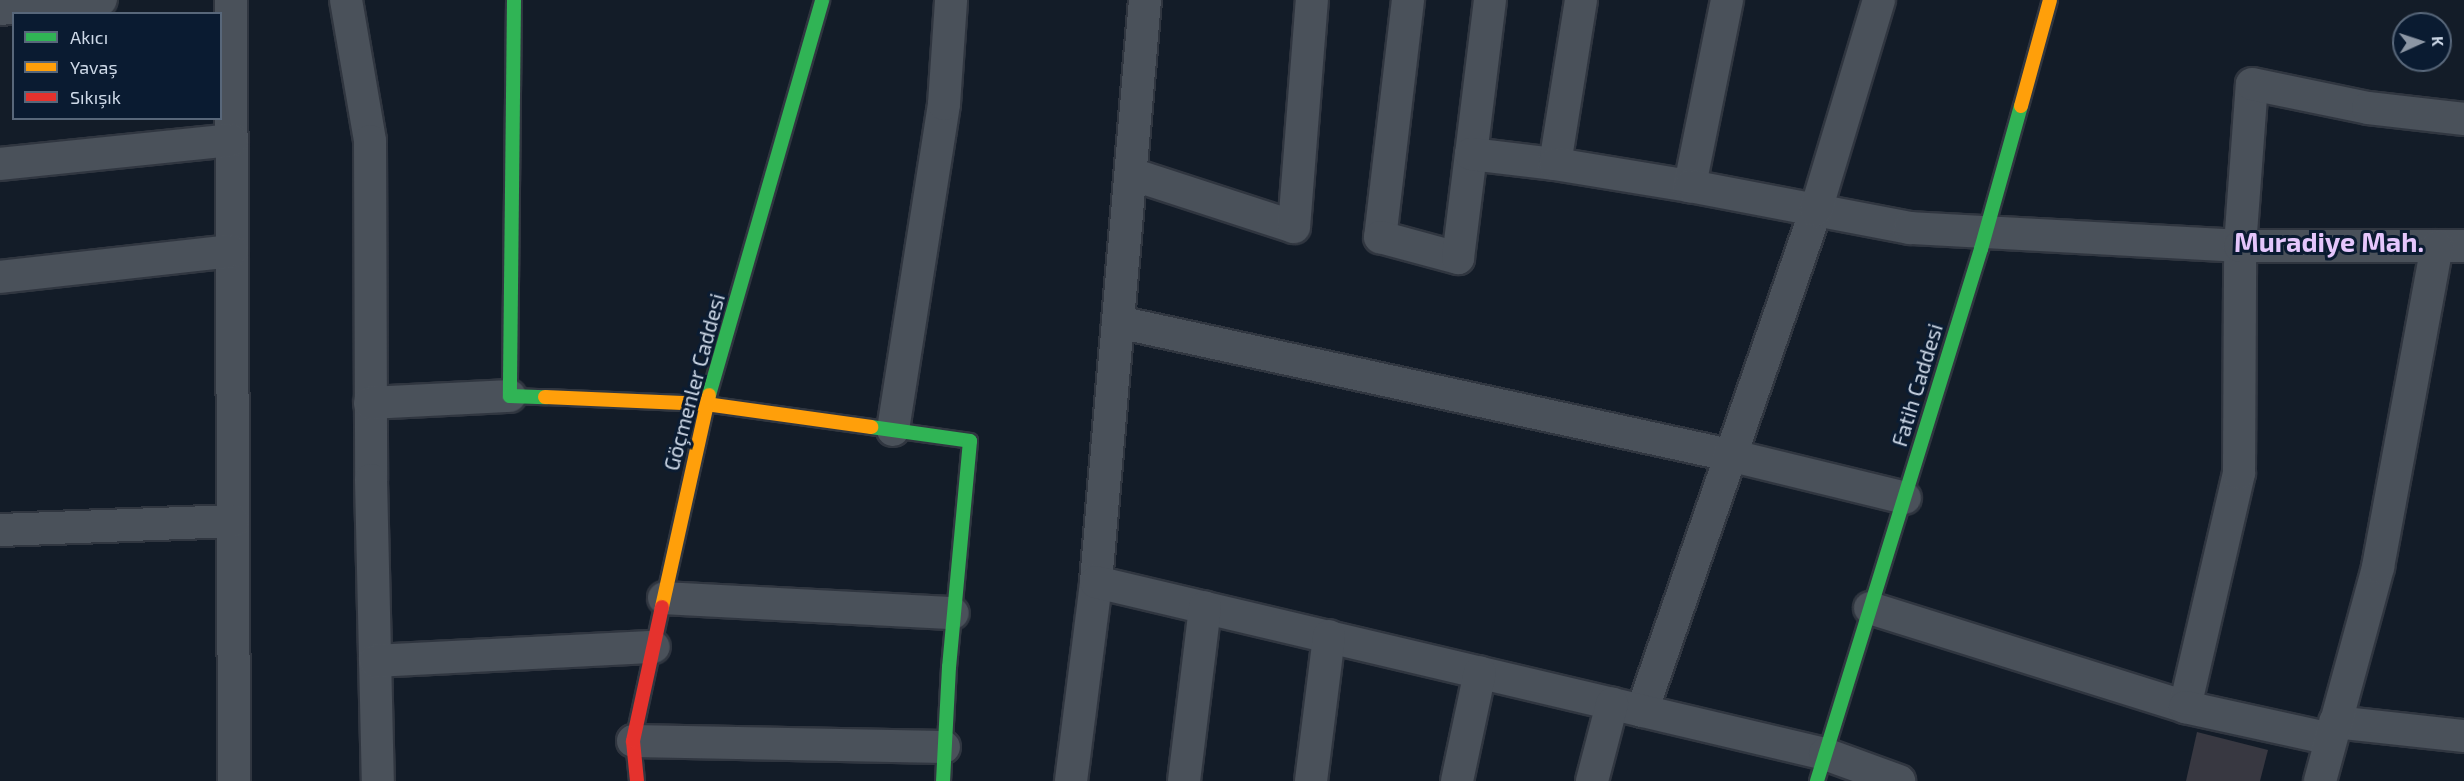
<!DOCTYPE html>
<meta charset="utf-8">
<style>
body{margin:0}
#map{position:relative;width:2464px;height:781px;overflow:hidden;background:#131c28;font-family:"Exo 2",sans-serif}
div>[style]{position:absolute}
.building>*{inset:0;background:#383841}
.roads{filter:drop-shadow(2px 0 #303640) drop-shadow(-2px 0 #303640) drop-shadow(0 2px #303640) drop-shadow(0 -2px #303640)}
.street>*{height:32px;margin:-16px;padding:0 16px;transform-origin:16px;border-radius:16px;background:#4a515a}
.fast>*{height:14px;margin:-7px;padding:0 7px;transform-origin:7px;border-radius:7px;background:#30b455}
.slow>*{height:14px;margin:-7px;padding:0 7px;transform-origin:7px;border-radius:7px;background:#ff9f0a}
.jam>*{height:14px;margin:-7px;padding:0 7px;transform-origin:7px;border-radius:7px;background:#e5322d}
span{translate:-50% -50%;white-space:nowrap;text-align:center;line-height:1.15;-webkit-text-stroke:6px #0a1b31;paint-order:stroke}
.street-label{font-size:21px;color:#cdd8e7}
.district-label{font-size:27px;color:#e5c6fc;font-weight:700}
.legend{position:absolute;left:12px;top:12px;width:210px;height:108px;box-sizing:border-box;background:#0a1b31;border:2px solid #58677a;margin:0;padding:8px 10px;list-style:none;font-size:18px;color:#cdd8e7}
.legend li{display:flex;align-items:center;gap:12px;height:30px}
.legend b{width:30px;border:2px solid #58677a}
.north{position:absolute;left:2392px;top:12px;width:60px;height:60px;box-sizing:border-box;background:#0a1b31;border:2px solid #58677a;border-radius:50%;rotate:87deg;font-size:16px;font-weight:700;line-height:24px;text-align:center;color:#cdd8e7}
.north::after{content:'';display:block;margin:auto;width:21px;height:27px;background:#8c96a4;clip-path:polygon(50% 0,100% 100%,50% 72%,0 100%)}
</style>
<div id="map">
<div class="building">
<div style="clip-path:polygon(2197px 732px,2268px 750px,2260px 781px,2186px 781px)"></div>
</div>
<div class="roads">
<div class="street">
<div style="left:231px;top:0;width:781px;rotate:89.78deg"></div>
<div style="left:346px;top:0;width:143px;rotate:80.3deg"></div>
<div style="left:370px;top:141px;width:339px;rotate:89.8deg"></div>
<div style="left:371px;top:480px;width:301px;rotate:88.7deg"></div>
<div style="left:1408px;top:0;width:239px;rotate:96.7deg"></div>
<div style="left:1380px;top:237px;width:81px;rotate:15.1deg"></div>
<div style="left:1458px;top:258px;width:105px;rotate:-82.9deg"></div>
<div style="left:1490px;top:0;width:155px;rotate:97deg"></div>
<div style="left:1471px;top:154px;width:85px;rotate:6.8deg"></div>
<div style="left:1581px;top:0;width:166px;rotate:99deg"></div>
<div style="left:1555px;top:164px;width:137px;rotate:9.3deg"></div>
<div style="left:1727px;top:0;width:190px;rotate:101.3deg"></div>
<div style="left:1690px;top:186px;width:224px;rotate:10.8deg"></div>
<div style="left:1910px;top:228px;width:330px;rotate:3.1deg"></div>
<div style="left:2240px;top:246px;width:162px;rotate:-85.8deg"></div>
<div style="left:2252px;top:84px;width:118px;rotate:11.7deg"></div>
<div style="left:2368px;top:108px;width:97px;rotate:6.5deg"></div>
<div style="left:0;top:9px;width:101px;rotate:-5.1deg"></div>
<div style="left:0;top:164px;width:233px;rotate:-5.9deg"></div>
<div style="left:1131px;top:174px;width:171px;rotate:18deg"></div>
<div style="left:1294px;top:227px;width:228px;rotate:-85.5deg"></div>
<div style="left:0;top:277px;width:233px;rotate:-6.4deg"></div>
<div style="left:1118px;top:322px;width:625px;rotate:12.28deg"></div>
<div style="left:1729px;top:455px;width:181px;rotate:13.7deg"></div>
<div style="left:370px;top:403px;width:140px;rotate:-2.9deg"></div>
<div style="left:893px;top:430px;width:330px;rotate:-81.1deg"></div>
<div style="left:944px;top:104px;width:104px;rotate:-86.1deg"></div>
<div style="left:0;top:530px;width:233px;rotate:-2.2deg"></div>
<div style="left:1096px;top:582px;width:584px;rotate:-85.19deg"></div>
<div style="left:664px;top:598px;width:289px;rotate:3deg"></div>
<div style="left:1870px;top:608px;width:330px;rotate:17.4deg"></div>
<div style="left:2185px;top:707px;width:240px;rotate:-77deg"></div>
<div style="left:2239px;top:473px;width:227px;rotate:-89.7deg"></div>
<div style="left:2240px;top:246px;width:224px"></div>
<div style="left:375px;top:661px;width:279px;rotate:-2.9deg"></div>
<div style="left:2185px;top:707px;width:149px;rotate:12.4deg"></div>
<div style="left:1642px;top:711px;width:530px;rotate:-70.85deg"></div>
<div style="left:1816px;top:210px;width:219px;rotate:-73.3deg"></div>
<div style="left:2335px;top:722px;width:130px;rotate:6.2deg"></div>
<div style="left:633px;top:741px;width:311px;rotate:1.1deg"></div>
<div style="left:1071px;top:781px;width:201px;rotate:-82.8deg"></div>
<div style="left:1096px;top:582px;width:749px;rotate:13.28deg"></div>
<div style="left:1825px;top:754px;width:79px;rotate:20deg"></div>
<div style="left:1184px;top:781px;width:175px;rotate:-83.1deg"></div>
<div style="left:1311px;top:781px;width:146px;rotate:-82.9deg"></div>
<div style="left:1457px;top:781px;width:111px;rotate:-78.1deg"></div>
<div style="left:1592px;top:781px;width:80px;rotate:-75.4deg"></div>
<div style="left:2320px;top:781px;width:222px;rotate:-74.8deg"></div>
<div style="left:2378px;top:567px;width:326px;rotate:-79.6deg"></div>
</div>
<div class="fast">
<div style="left:514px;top:0;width:396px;rotate:90.6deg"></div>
<div style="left:510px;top:396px;width:35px;rotate:2deg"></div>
<div style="left:709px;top:395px;width:411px;rotate:-74deg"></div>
<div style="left:871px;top:427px;width:100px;rotate:8deg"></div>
<div style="left:970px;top:441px;width:227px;rotate:95.3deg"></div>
<div style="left:949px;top:667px;width:114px;rotate:93deg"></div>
<div style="left:1817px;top:781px;width:557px;rotate:-72.87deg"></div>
<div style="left:1981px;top:249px;width:148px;rotate:-74.4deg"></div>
</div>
<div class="slow">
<div style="left:2021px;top:106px;width:110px;rotate:-74.7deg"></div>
<div style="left:545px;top:397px;width:161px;rotate:2.5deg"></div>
<div style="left:706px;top:404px;width:167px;rotate:7.9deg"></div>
<div style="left:662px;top:607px;width:217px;rotate:-77.5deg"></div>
</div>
<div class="jam">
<div style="left:637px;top:781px;width:40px;rotate:-95.7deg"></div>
<div style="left:633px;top:741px;width:137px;rotate:-77.8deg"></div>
</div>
</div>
<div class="street-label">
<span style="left:694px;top:382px;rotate:-75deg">Göçmenler Caddesi</span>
<span style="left:1917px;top:385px;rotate:-73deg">Fatih Caddesi</span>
</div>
<div class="district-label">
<span style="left:2329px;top:242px">Muradiye Mah.</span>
</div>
<ul class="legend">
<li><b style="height:8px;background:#30b455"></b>Akıcı</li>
<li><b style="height:8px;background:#ff9f0a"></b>Yavaş</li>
<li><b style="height:8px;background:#e5322d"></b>Sıkışık</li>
</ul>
<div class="north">K</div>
</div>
